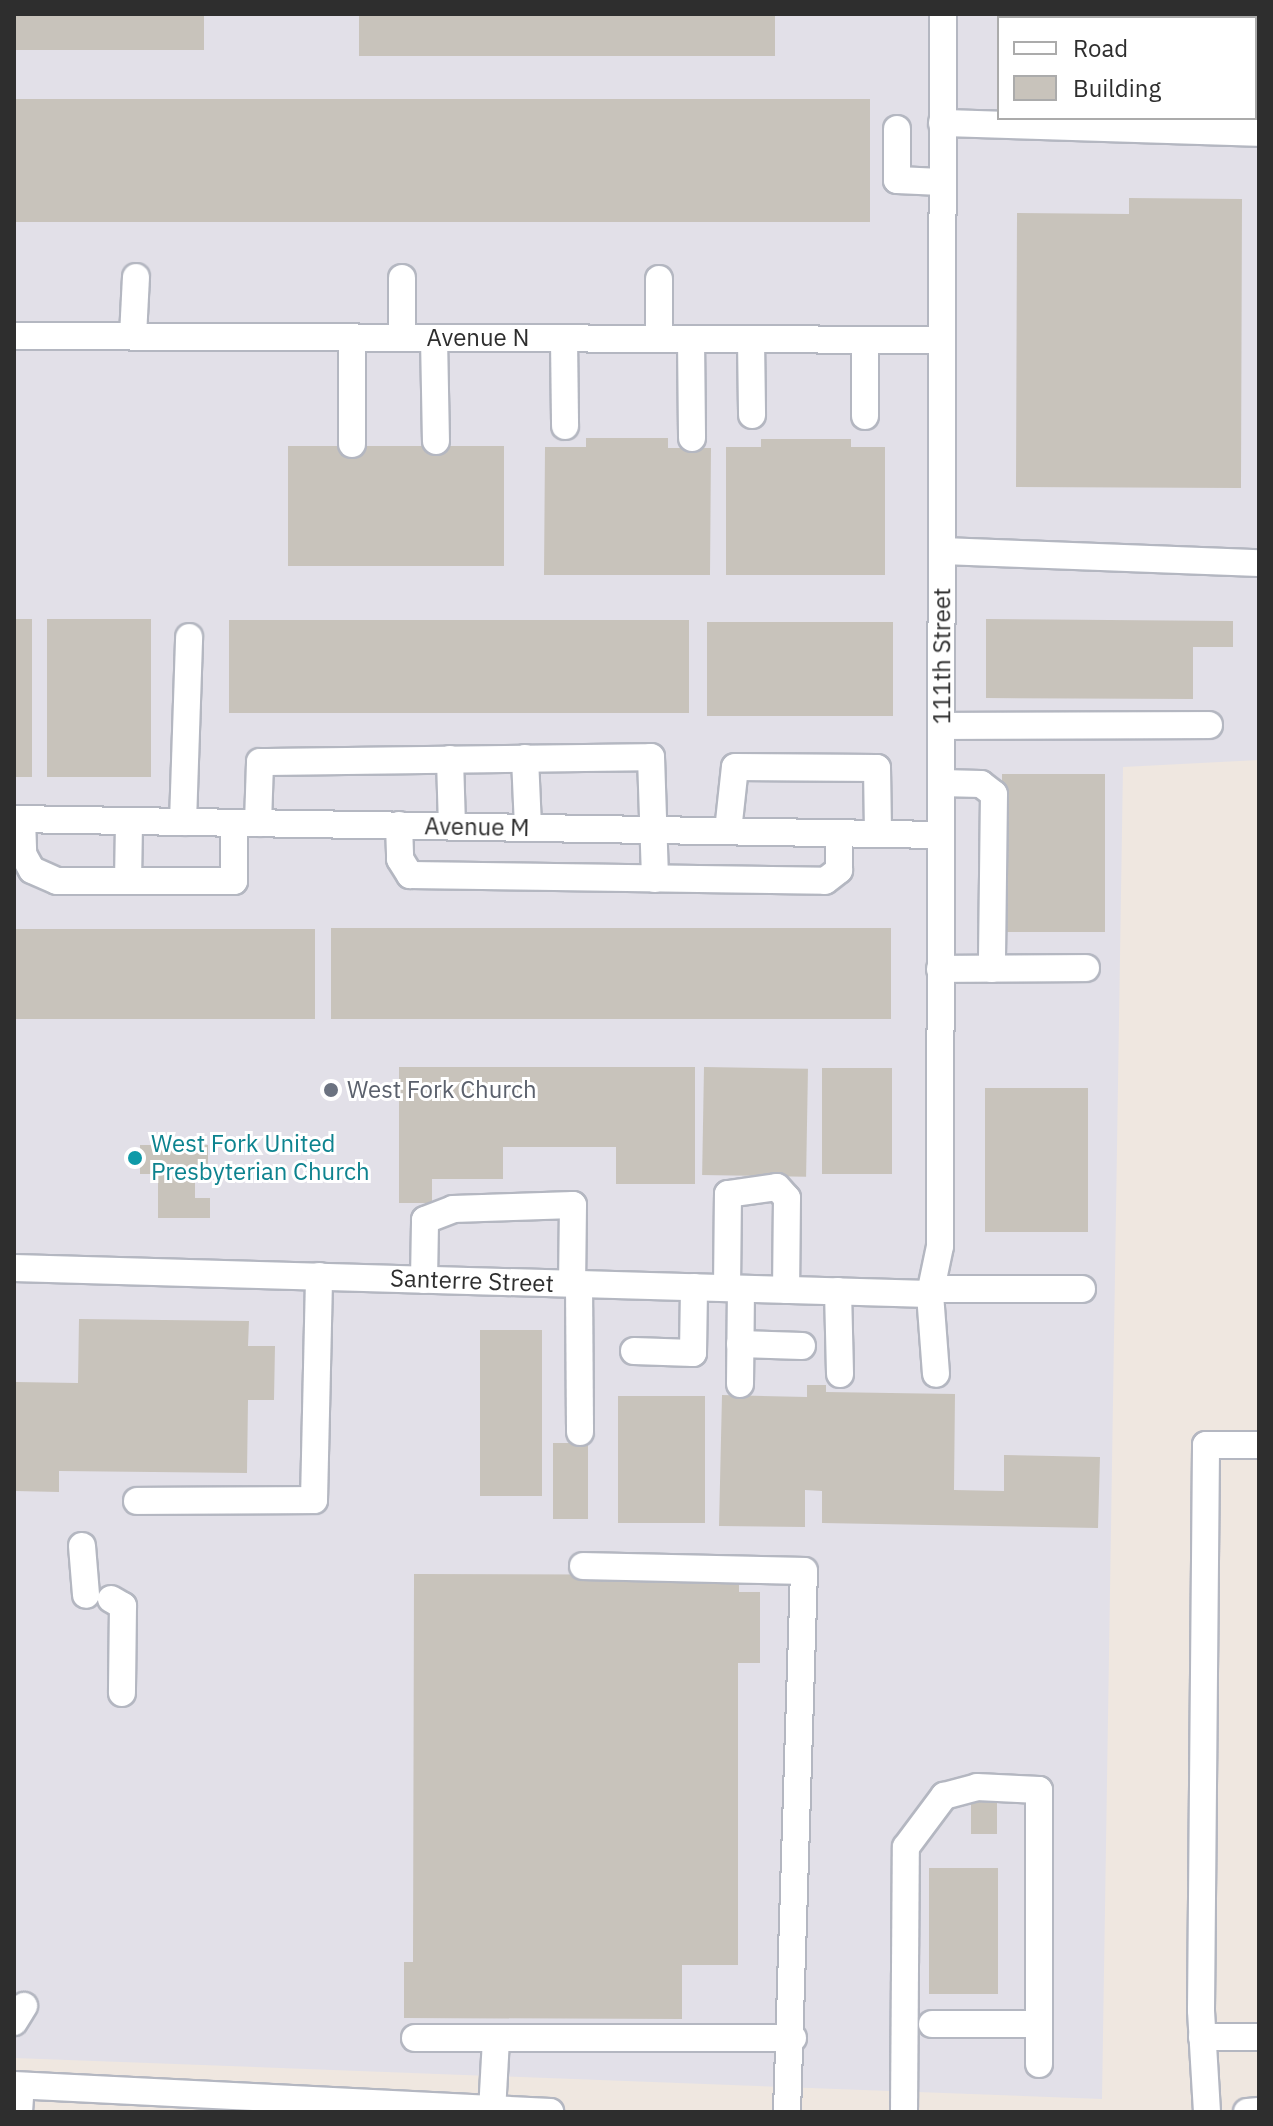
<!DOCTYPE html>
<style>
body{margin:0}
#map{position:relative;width:1273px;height:2126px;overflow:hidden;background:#efe7e0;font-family:"IBM Plex Sans",sans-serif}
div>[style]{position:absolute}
.industrial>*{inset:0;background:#e2e0e8}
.building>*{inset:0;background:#c8c3bb;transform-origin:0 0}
.roads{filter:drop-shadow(2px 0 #b4b7c1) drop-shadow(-2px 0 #b4b7c1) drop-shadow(0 2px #b4b7c1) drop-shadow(0 -2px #b4b7c1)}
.minor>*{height:26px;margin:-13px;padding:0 13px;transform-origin:13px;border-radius:13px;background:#fff}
.dots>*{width:22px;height:22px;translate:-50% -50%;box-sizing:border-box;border:4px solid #fff;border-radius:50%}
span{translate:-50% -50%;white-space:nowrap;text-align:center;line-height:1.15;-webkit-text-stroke:6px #fff;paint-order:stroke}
.street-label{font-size:24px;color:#2e2e2e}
.worship-label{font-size:24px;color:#5b616d}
.left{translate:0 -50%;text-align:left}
.culture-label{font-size:24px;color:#0d838f}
.frame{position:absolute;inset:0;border:16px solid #2e2e2e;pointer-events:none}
.legend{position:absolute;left:997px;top:16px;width:260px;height:104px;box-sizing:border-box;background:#fff;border:2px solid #ababab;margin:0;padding:10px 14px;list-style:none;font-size:24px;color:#2e2e2e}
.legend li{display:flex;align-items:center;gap:16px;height:40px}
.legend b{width:40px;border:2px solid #ababab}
</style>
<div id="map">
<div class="industrial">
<div style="clip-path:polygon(evenodd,14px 14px,1259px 14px,1259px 760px,1123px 767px,1102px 2099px,14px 2058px,14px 14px,999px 18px,1255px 18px,1255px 118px,999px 118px,999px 18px)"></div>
</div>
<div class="building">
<div style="left:14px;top:14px;width:190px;height:36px"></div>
<div style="left:359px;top:14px;width:416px;height:42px"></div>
<div style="clip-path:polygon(1095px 14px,1259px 14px,1259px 56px,1255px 18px)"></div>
<div style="left:14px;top:99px;width:856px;height:123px"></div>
<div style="clip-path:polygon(1129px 198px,1242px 199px,1241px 488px,1016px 487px,1017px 213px,1129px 214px)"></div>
<div style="clip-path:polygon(586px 438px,668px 438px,668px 448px,711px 448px,710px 575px,544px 575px,545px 447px,586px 447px)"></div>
<div style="clip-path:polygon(761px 439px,851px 439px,851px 447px,885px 447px,885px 575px,726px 575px,726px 447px,761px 447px)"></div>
<div style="left:288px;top:446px;width:216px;height:120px"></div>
<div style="left:14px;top:619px;width:18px;height:158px"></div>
<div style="left:47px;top:619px;width:104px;height:158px"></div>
<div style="clip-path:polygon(986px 619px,1233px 621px,1233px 647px,1193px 647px,1193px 699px,986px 698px)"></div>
<div style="left:229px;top:620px;width:460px;height:93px"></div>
<div style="left:893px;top:622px;width:94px;height:186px;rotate:90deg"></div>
<div style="left:1002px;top:774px;width:103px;height:158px"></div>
<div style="left:331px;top:928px;width:560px;height:91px"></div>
<div style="left:16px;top:929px;width:299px;height:90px"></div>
<div style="clip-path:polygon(399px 1067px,695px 1067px,695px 1184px,616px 1184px,616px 1147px,503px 1147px,503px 1179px,432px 1179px,432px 1203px,399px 1203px)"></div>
<div style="left:704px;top:1067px;width:104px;height:108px;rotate:1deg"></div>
<div style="left:822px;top:1068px;width:70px;height:106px"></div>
<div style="left:985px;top:1088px;width:103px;height:144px"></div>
<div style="clip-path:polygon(140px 1145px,208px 1145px,208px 1176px,195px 1176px,195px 1198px,210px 1198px,210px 1218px,158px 1218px,158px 1174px,140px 1174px)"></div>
<div style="clip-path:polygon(79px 1319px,249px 1321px,248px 1346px,275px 1346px,274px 1400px,248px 1400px,247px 1473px,59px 1471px,59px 1492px,15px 1491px,16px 1382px,78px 1383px)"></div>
<div style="left:480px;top:1330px;width:62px;height:166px"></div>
<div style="clip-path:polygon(807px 1385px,826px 1385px,826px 1392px,955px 1394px,954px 1490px,1004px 1491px,1004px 1455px,1100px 1457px,1098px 1528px,822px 1523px,822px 1491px,805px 1490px,805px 1527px,719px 1526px,722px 1395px,807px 1397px)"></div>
<div style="left:618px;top:1396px;width:87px;height:127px"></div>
<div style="left:553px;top:1443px;width:35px;height:76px"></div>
<div style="clip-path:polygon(414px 1574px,739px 1575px,739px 1592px,760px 1592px,760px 1663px,738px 1663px,738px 1965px,682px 1965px,682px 2019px,404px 2018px,404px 1962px,413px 1962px)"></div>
<div style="left:971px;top:1798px;width:26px;height:36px"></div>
<div style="left:929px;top:1868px;width:69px;height:126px"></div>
</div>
<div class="roads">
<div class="minor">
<div style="left:942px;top:123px;width:317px;rotate:1.8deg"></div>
<div style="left:897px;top:129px;width:51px;rotate:90deg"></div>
<div style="left:897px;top:180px;width:44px;rotate:2.6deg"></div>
<div style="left:659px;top:279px;width:60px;rotate:90deg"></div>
<div style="left:14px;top:336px;width:928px;rotate:0.25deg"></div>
<div style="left:133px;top:336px;width:59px;rotate:-87.1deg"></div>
<div style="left:352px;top:338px;width:106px;rotate:90deg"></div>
<div style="left:402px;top:338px;width:60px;rotate:-90deg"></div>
<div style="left:434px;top:338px;width:103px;rotate:88.9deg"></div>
<div style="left:564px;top:339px;width:87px;rotate:89.3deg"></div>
<div style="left:691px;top:339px;width:99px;rotate:89.4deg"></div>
<div style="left:751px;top:340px;width:75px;rotate:89.2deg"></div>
<div style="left:865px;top:340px;width:76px;rotate:90deg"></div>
<div style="left:943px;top:551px;width:316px;rotate:2.2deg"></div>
<div style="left:942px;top:726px;width:267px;rotate:-0.2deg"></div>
<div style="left:525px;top:758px;width:69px;rotate:87.5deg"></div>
<div style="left:450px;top:759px;width:67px;rotate:88.3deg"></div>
<div style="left:941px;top:783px;width:40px;rotate:1.4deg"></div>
<div style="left:981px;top:784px;width:16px;rotate:38deg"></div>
<div style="left:994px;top:794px;width:175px;rotate:90.7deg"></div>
<div style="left:14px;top:819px;width:927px;rotate:0.99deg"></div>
<div style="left:22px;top:819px;width:35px;rotate:88deg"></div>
<div style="left:23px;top:854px;width:18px;rotate:61deg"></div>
<div style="left:32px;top:870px;width:27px;rotate:24deg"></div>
<div style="left:57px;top:881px;width:177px"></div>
<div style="left:234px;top:881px;width:58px;rotate:-90deg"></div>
<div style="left:183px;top:822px;width:185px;rotate:-88.1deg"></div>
<div style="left:258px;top:823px;width:61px;rotate:-88.1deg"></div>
<div style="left:260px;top:762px;width:391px;rotate:-0.7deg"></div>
<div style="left:651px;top:757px;width:122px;rotate:88.1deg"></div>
<div style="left:399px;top:825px;width:34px;rotate:88deg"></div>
<div style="left:400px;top:859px;width:19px;rotate:58deg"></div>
<div style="left:410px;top:875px;width:415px;rotate:0.8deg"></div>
<div style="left:825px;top:881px;width:18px;rotate:-38deg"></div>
<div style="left:839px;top:870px;width:37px;rotate:-90deg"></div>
<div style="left:728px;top:831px;width:64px;rotate:-83.8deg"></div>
<div style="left:735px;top:767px;width:142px;rotate:0.4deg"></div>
<div style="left:877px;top:768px;width:66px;rotate:89.1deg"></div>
<div style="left:128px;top:881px;width:60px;rotate:-89deg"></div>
<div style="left:940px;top:969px;width:146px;rotate:-0.4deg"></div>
<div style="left:14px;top:1268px;width:916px;rotate:1.63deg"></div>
<div style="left:424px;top:1280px;width:60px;rotate:-89deg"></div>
<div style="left:425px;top:1220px;width:30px;rotate:-21deg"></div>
<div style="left:453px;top:1209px;width:120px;rotate:-1.9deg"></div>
<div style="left:573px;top:1205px;width:79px;rotate:90.7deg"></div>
<div style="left:579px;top:1284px;width:148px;rotate:89.6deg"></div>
<div style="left:727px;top:1288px;width:94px;rotate:-89.4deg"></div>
<div style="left:728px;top:1194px;width:49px;rotate:-8.1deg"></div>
<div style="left:777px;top:1187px;width:15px;rotate:48deg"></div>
<div style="left:787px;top:1198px;width:92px;rotate:90.6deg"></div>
<div style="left:937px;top:1289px;width:145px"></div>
<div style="left:838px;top:1291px;width:83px;rotate:88.6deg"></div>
<div style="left:930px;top:1294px;width:49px;rotate:-78.2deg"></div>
<div style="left:940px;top:1246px;width:1232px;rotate:-89.86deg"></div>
<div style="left:930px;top:1294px;width:80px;rotate:85.7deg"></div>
<div style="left:740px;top:1344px;width:62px;rotate:1.8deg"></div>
<div style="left:634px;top:1351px;width:59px;rotate:1.9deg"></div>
<div style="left:693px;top:1353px;width:66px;rotate:-89.1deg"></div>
<div style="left:740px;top:1384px;width:95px;rotate:-89.4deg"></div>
<div style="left:137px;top:1501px;width:177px;rotate:-0.3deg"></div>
<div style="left:314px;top:1500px;width:224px;rotate:-88.7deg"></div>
<div style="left:82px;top:1546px;width:49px;rotate:85.3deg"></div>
<div style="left:583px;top:1566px;width:221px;rotate:1.3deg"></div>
<div style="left:804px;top:1571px;width:541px;rotate:91.8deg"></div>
<div style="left:111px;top:1599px;width:14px;rotate:30deg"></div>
<div style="left:123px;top:1606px;width:87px;rotate:90.7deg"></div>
<div style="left:14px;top:2022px;width:19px;rotate:-58deg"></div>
<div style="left:932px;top:2024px;width:107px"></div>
<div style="left:1202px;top:2037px;width:57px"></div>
<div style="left:415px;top:2038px;width:378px"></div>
<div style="left:14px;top:2085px;width:537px;rotate:2.88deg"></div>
<div style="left:492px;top:2111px;width:72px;rotate:-86.8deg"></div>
<div style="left:19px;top:2112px;width:26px;rotate:-86deg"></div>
<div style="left:904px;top:2112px;width:265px;rotate:-89.6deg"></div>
<div style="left:906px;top:1847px;width:64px;rotate:-53.3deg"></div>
<div style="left:944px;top:1796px;width:34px;rotate:-15deg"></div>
<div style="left:977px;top:1787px;width:62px;rotate:2.8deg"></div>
<div style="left:1039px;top:1790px;width:274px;rotate:90deg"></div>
<div style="left:1207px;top:2112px;width:102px;rotate:-93.4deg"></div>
<div style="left:1201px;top:2010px;width:565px;rotate:-89.49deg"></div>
<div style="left:1206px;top:1445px;width:53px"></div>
<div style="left:1247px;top:2112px;width:12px;rotate:-5deg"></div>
</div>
</div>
<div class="dots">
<div style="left:331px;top:1090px;background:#6b7280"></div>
<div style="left:135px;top:1158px;background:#0f9aa8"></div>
</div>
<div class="street-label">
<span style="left:478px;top:338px">Avenue N</span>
<span style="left:942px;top:656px;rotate:-90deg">111th Street</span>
<span style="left:477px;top:827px;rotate:1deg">Avenue M</span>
<span style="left:472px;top:1281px;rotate:2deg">Santerre Street</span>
</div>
<div class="worship-label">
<span class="left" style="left:347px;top:1090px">West Fork Church</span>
</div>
<div class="culture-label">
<span class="left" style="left:151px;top:1158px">West Fork United<br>Presbyterian Church</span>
</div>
<div class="frame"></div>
<ul class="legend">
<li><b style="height:10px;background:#fff"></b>Road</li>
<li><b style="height:22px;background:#c8c3bb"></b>Building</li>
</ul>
</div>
